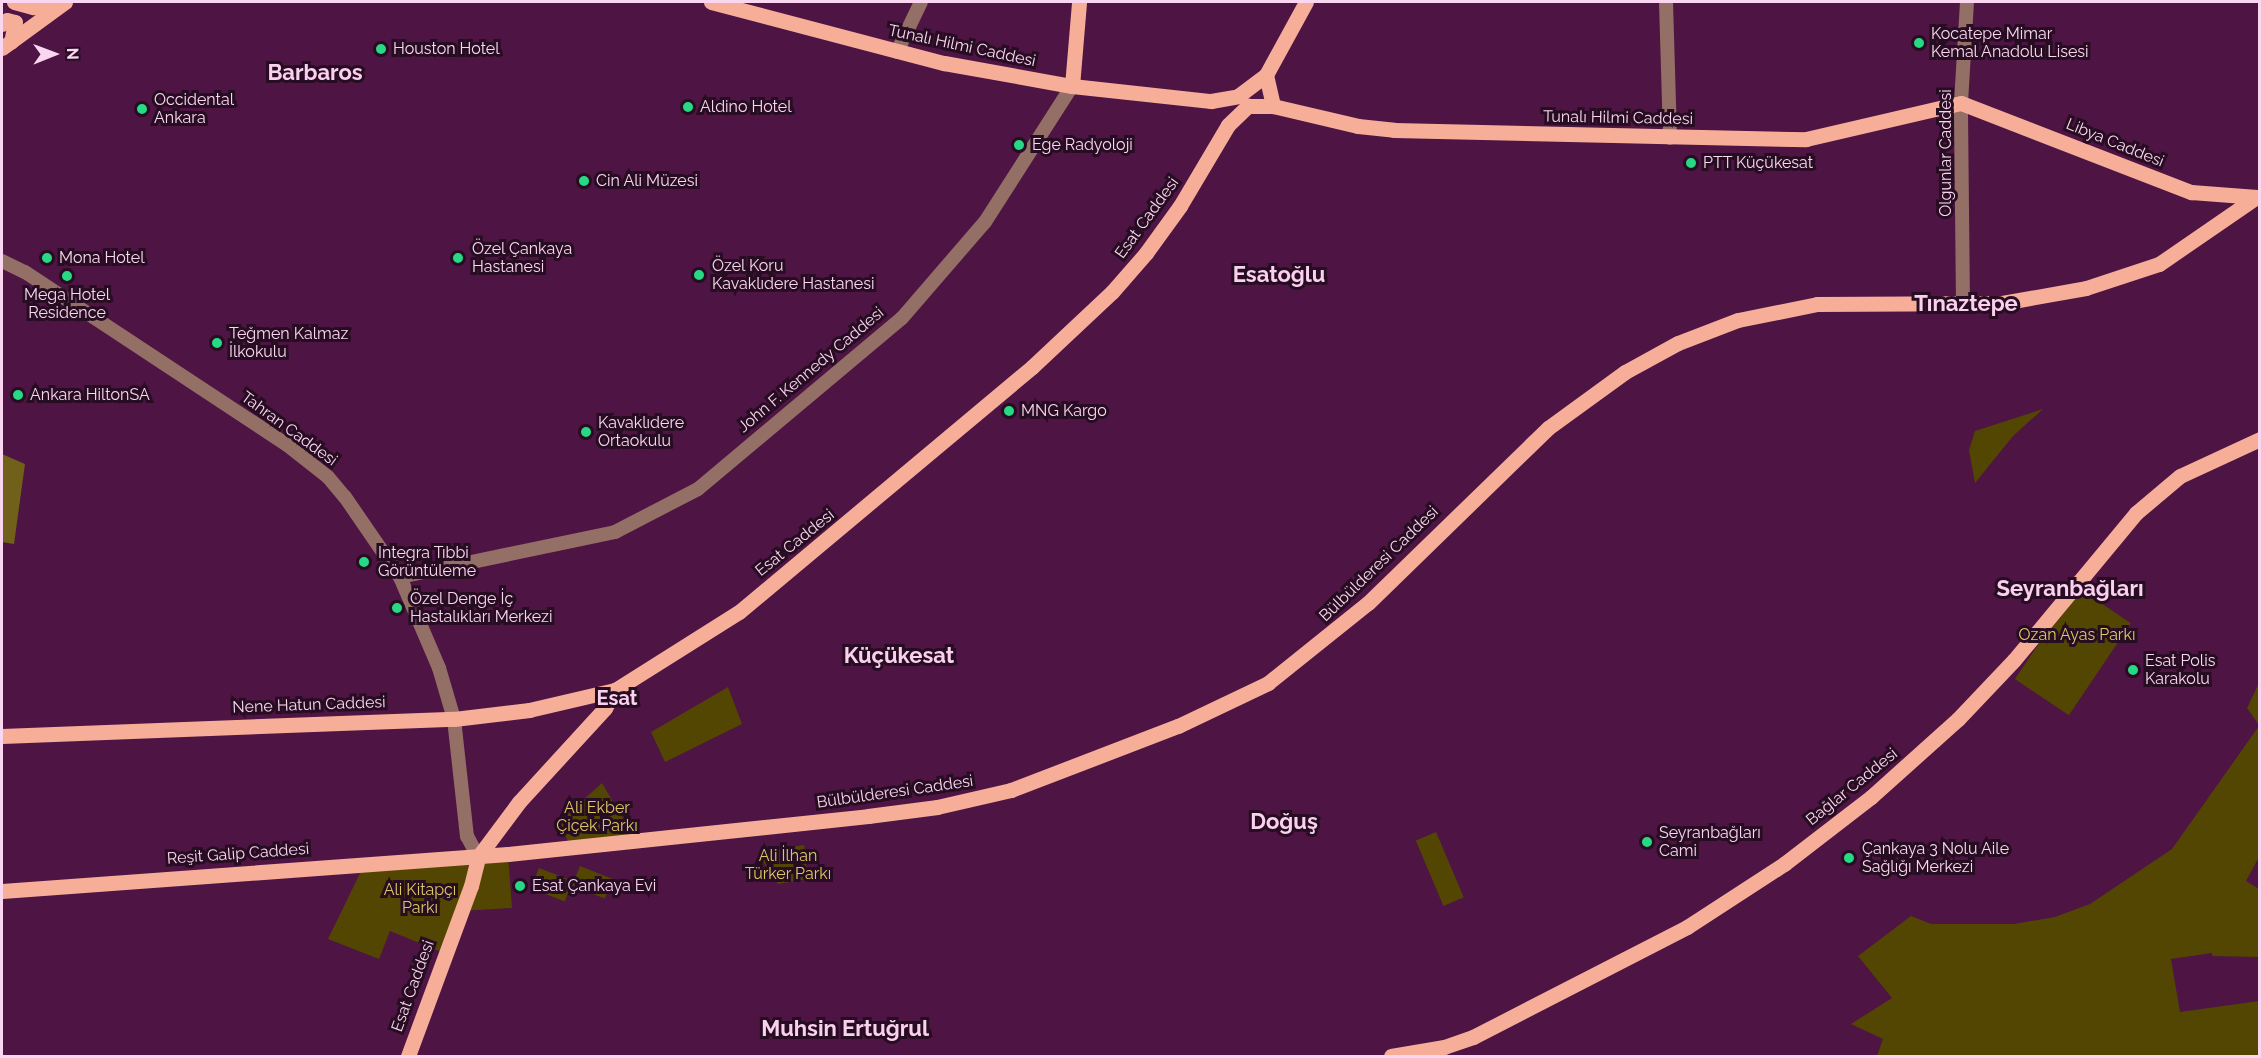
<!DOCTYPE html>
<meta charset="utf-8">
<style>
body{margin:0}
#map{position:relative;width:2261px;height:1058px;overflow:hidden;background:#4e1443;font-family:Raleway,sans-serif}
div>[style]{position:absolute}
.green>*{inset:0;background:#534602;transform-origin:0 0}
.forest>*{inset:0;background:#70601a}
.minor>*{height:14px;margin:-7px;padding:0 7px;transform-origin:7px;border-radius:7px;background:#936f66}
.major>*{height:15px;margin:-7.5px;padding:0 7.5px;transform-origin:7.5px;border-radius:7.5px;background:#f6ae99}
.dots>*{width:16px;height:16px;translate:-50% -50%;box-sizing:border-box;border:3px solid #260d21;border-radius:50%}
span{translate:-50% -50%;white-space:nowrap;text-align:center;line-height:1.15;-webkit-text-stroke:6px #260d21;paint-order:stroke}
.poi-label{font-size:16px;color:#fbd6f0}
.left{translate:0 -50%;text-align:left}
.street-label{font-size:16px;color:#fbd6f0}
.park-label{font-size:16px;color:#dec767}
.quarter-label{font-size:20px;color:#fbd0ef;font-weight:700}
.district-label{font-size:22px;color:#fbd0ef;font-weight:700}
.frame{position:absolute;inset:0;border:3px solid #fbd6f0;pointer-events:none}
.north{position:absolute;left:24px;top:24px;width:60px;height:60px;-webkit-text-stroke:4px #260d21;paint-order:stroke;rotate:89deg;font-size:16px;font-weight:700;line-height:24px;text-align:center;color:#fbd6f0}
.north::after{content:'';display:block;margin:auto;width:21px;height:27px;background:#fbd6f0;clip-path:polygon(50% 0,100% 100%,50% 72%,0 100%)}
</style>
<div id="map">
<div class="green">
<div style="clip-path:polygon(2043px 409px,2013px 436px,1975px 483px,1969px 450px,1975px 431px)"></div>
<div style="left:2077px;top:587px;width:65px;height:111px;rotate:34deg"></div>
<div style="clip-path:polygon(2259px 683px,2260px 725px,2259px 725px,2247px 708px)"></div>
<div style="clip-path:polygon(728px 687px,742px 724px,665px 762px,651px 732px)"></div>
<div style="clip-path:polygon(2259px 726px,2259px 857px,2246px 881px,2259px 889px,2259px 957px,2212px 956px,2212px 953px,2171px 959px,2180px 1012px,2259px 1001px,2259px 1056px,1877px 1056px,1883px 1039px,1851px 1024px,1892px 998px,1858px 956px,1911px 916px,1931px 924px,2014px 924px,2055px 917px,2090px 904px,2172px 849px)"></div>
<div style="clip-path:polygon(602px 783px,632px 834px,569px 844px,560px 821px)"></div>
<div style="left:1436px;top:832px;width:71px;height:22px;rotate:67deg"></div>
<div style="clip-path:polygon(804px 845px,808px 879px,778px 884px,764px 863px,764px 852px)"></div>
<div style="clip-path:polygon(508px 854px,512px 908px,461px 911px,444px 953px,390px 931px,379px 959px,328px 939px,365px 863px)"></div>
<div style="left:580px;top:866px;width:35px;height:21px;rotate:22deg"></div>
<div style="left:539px;top:868px;width:36px;height:22px;rotate:21deg"></div>
</div>
<div class="forest">
<div style="clip-path:polygon(2px 454px,25px 464px,14px 544px,2px 542px)"></div>
</div>
<div class="minor">
<div style="left:1666px;top:2px;width:136px;rotate:88.3deg"></div>
<div style="left:897px;top:52px;width:55px;rotate:-64.4deg"></div>
<div style="left:2px;top:261px;width:25px;rotate:26deg"></div>
<div style="left:25px;top:272px;width:313px;rotate:33.4deg"></div>
<div style="left:286px;top:444px;width:53px;rotate:38.2deg"></div>
<div style="left:328px;top:477px;width:26px;rotate:50deg"></div>
<div style="left:345px;top:497px;width:97px;rotate:55.5deg"></div>
<div style="left:400px;top:577px;width:99px;rotate:66.8deg"></div>
<div style="left:439px;top:668px;width:53px;rotate:73.6deg"></div>
<div style="left:454px;top:719px;width:118px;rotate:83.7deg"></div>
<div style="left:467px;top:836px;width:24px;rotate:62deg"></div>
<div style="left:1963px;top:304px;width:201px;rotate:-90.6deg"></div>
<div style="left:1961px;top:103px;width:101px;rotate:-86.6deg"></div>
<div style="left:400px;top:577px;width:220px;rotate:-11.8deg"></div>
<div style="left:615px;top:532px;width:93px;rotate:-27.4deg"></div>
<div style="left:698px;top:489px;width:266px;rotate:-40deg"></div>
<div style="left:902px;top:318px;width:127px;rotate:-49.2deg"></div>
<div style="left:985px;top:222px;width:161px;rotate:-57.4deg"></div>
</div>
<div class="major">
<div style="left:14px;top:2px;width:20px;rotate:15deg"></div>
<div style="left:33px;top:7px;width:18px;rotate:-16deg"></div>
<div style="left:711px;top:2px;width:241px;rotate:14.7deg"></div>
<div style="left:944px;top:63px;width:130px;rotate:10.2deg"></div>
<div style="left:1072px;top:86px;width:140px;rotate:6.2deg"></div>
<div style="left:1211px;top:101px;width:27px;rotate:-10deg"></div>
<div style="left:1238px;top:96px;width:35px;rotate:-37deg"></div>
<div style="left:1266px;top:75px;width:83px;rotate:-61.3deg"></div>
<div style="left:2px;top:24px;width:6px;rotate:-39deg"></div>
<div style="left:7px;top:20px;width:8px;rotate:14deg"></div>
<div style="left:15px;top:22px;width:20px;rotate:101deg"></div>
<div style="left:2px;top:48px;width:78px;rotate:-36.1deg"></div>
<div style="left:1266px;top:75px;width:32px;rotate:77deg"></div>
<div style="left:1072px;top:86px;width:84px;rotate:-85.2deg"></div>
<div style="left:2px;top:736px;width:452px;rotate:-2.2deg"></div>
<div style="left:454px;top:719px;width:76px;rotate:-6.8deg"></div>
<div style="left:529px;top:710px;width:88px;rotate:-13.1deg"></div>
<div style="left:2px;top:891px;width:507px;rotate:-4.18deg"></div>
<div style="left:508px;top:854px;width:362px;rotate:-6deg"></div>
<div style="left:868px;top:816px;width:70px;rotate:-7.4deg"></div>
<div style="left:937px;top:807px;width:76px;rotate:-12.9deg"></div>
<div style="left:1011px;top:790px;width:179px;rotate:-21deg"></div>
<div style="left:1178px;top:726px;width:100px;rotate:-25.5deg"></div>
<div style="left:1268px;top:683px;width:128px;rotate:-38.7deg"></div>
<div style="left:1368px;top:603px;width:251px;rotate:-44.2deg"></div>
<div style="left:1548px;top:428px;width:95px;rotate:-36deg"></div>
<div style="left:1625px;top:372px;width:60px;rotate:-28.7deg"></div>
<div style="left:1678px;top:343px;width:64px;rotate:-21deg"></div>
<div style="left:1738px;top:320px;width:81px;rotate:-11.4deg"></div>
<div style="left:1817px;top:304px;width:185px;rotate:-0.3deg"></div>
<div style="left:2002px;top:303px;width:85px;rotate:-10.1deg"></div>
<div style="left:2086px;top:288px;width:77px;rotate:-18.2deg"></div>
<div style="left:2159px;top:264px;width:116px;rotate:-34.5deg"></div>
<div style="left:408px;top:1056px;width:181px;rotate:-69.7deg"></div>
<div style="left:471px;top:886px;width:30px;rotate:-76deg"></div>
<div style="left:478px;top:857px;width:69px;rotate:-53.3deg"></div>
<div style="left:519px;top:802px;width:127px;rotate:-47.5deg"></div>
<div style="left:605px;top:708px;width:21px;rotate:-61deg"></div>
<div style="left:615px;top:690px;width:146px;rotate:-32.2deg"></div>
<div style="left:739px;top:612px;width:382px;rotate:-39.9deg"></div>
<div style="left:1032px;top:367px;width:110px;rotate:-43.2deg"></div>
<div style="left:1112px;top:292px;width:52px;rotate:-48.9deg"></div>
<div style="left:1146px;top:253px;width:58px;rotate:-54.1deg"></div>
<div style="left:1180px;top:206px;width:94px;rotate:-59.3deg"></div>
<div style="left:1228px;top:125px;width:28px;rotate:-44deg"></div>
<div style="left:1248px;top:106px;width:25px"></div>
<div style="left:1273px;top:106px;width:87px;rotate:13.2deg"></div>
<div style="left:1358px;top:126px;width:36px;rotate:6deg"></div>
<div style="left:1394px;top:130px;width:412px;rotate:1.3deg"></div>
<div style="left:1806px;top:139px;width:159px;rotate:-13.1deg"></div>
<div style="left:1961px;top:103px;width:247px;rotate:21.2deg"></div>
<div style="left:2191px;top:192px;width:66px;rotate:4.3deg"></div>
<div style="left:1391px;top:1056px;width:54px;rotate:-9.6deg"></div>
<div style="left:1444px;top:1047px;width:31px;rotate:-19deg"></div>
<div style="left:1473px;top:1037px;width:241px;rotate:-27.2deg"></div>
<div style="left:1687px;top:927px;width:116px;rotate:-33deg"></div>
<div style="left:1784px;top:864px;width:110px;rotate:-37.6deg"></div>
<div style="left:1871px;top:797px;width:117px;rotate:-41.9deg"></div>
<div style="left:1958px;top:719px;width:81px;rotate:-46.5deg"></div>
<div style="left:2014px;top:660px;width:191px;rotate:-50.3deg"></div>
<div style="left:2136px;top:513px;width:57px;rotate:-40.1deg"></div>
<div style="left:2180px;top:476px;width:88px;rotate:-24.8deg"></div>
</div>
<div class="dots">
<div style="left:1919px;top:43px;background:#27d885"></div>
<div style="left:381px;top:49px;background:#27d885"></div>
<div style="left:688px;top:107px;background:#27d885"></div>
<div style="left:142px;top:109px;background:#27d885"></div>
<div style="left:1019px;top:145px;background:#27d885"></div>
<div style="left:1691px;top:163px;background:#27d885"></div>
<div style="left:584px;top:181px;background:#27d885"></div>
<div style="left:47px;top:258px;background:#27d885"></div>
<div style="left:458px;top:258px;background:#27d885"></div>
<div style="left:699px;top:275px;background:#27d885"></div>
<div style="left:67px;top:276px;background:#27d885"></div>
<div style="left:217px;top:343px;background:#27d885"></div>
<div style="left:18px;top:395px;background:#27d885"></div>
<div style="left:1009px;top:411px;background:#27d885"></div>
<div style="left:586px;top:432px;background:#27d885"></div>
<div style="left:364px;top:562px;background:#27d885"></div>
<div style="left:397px;top:608px;background:#27d885"></div>
<div style="left:2133px;top:670px;background:#27d885"></div>
<div style="left:1647px;top:842px;background:#27d885"></div>
<div style="left:1849px;top:858px;background:#27d885"></div>
<div style="left:520px;top:886px;background:#27d885"></div>
</div>
<div class="poi-label">
<span class="left" style="left:1931px;top:43px">Kocatepe Mimar<br>Kemal Anadolu Lisesi</span>
<span class="left" style="left:393px;top:49px">Houston Hotel</span>
<span class="left" style="left:154px;top:109px">Occidental<br>Ankara</span>
<span class="left" style="left:700px;top:107px">Aldino Hotel</span>
<span class="left" style="left:1032px;top:145px">Ege Radyoloji</span>
<span class="left" style="left:1703px;top:163px">PTT Küçükesat</span>
<span class="left" style="left:596px;top:181px">Cin Ali Müzesi</span>
<span class="left" style="left:472px;top:258px">Özel Çankaya<br>Hastanesi</span>
<span class="left" style="left:59px;top:258px">Mona Hotel</span>
<span class="left" style="left:712px;top:275px">Özel Koru<br>Kavaklıdere Hastanesi</span>
<span style="left:67px;top:304px">Mega Hotel<br>Residence</span>
<span class="left" style="left:229px;top:343px">Teğmen Kalmaz<br>İlkokulu</span>
<span class="left" style="left:30px;top:395px">Ankara HiltonSA</span>
<span class="left" style="left:1021px;top:411px">MNG Kargo</span>
<span class="left" style="left:598px;top:432px">Kavaklıdere<br>Ortaokulu</span>
<span class="left" style="left:378px;top:562px">Integra Tıbbi<br>Görüntüleme</span>
<span class="left" style="left:410px;top:608px">Özel Denge İç<br>Hastalıkları Merkezi</span>
<span class="left" style="left:2145px;top:670px">Esat Polis<br>Karakolu</span>
<span class="left" style="left:1659px;top:842px">Seyranbağları<br>Cami</span>
<span class="left" style="left:1862px;top:858px">Çankaya 3 Nolu Aile<br>Sağlığı Merkezi</span>
<span class="left" style="left:532px;top:886px">Esat Çankaya Evi</span>
</div>
<div class="street-label">
<span style="left:962px;top:46px;rotate:12deg">Tunalı Hilmi Caddesi</span>
<span style="left:1618px;top:118px;rotate:1deg">Tunalı Hilmi Caddesi</span>
<span style="left:2115px;top:143px;rotate:22deg">Libya Caddesi</span>
<span style="left:1946px;top:153px;rotate:-90deg">Olgunlar Caddesi</span>
<span style="left:1147px;top:218px;rotate:-54deg">Esat Caddesi</span>
<span style="left:811px;top:370px;rotate:-40deg">John F. Kennedy Caddesi</span>
<span style="left:289px;top:429px;rotate:36deg">Tahran Caddesi</span>
<span style="left:795px;top:543px;rotate:-39deg">Esat Caddesi</span>
<span style="left:1379px;top:564px;rotate:-44deg">Bülbülderesi Caddesi</span>
<span style="left:309px;top:705px;rotate:-2deg">Nene Hatun Caddesi</span>
<span style="left:1852px;top:787px;rotate:-39deg">Bağlar Caddesi</span>
<span style="left:895px;top:792px;rotate:-8deg">Bülbülderesi Caddesi</span>
<span style="left:238px;top:854px;rotate:-4deg">Reşit Galip Caddesi</span>
<span style="left:413px;top:986px;rotate:-70deg">Esat Caddesi</span>
</div>
<div class="park-label">
<span style="left:2077px;top:635px">Ozan Ayas Parkı</span>
<span style="left:597px;top:817px">Ali Ekber<br>Çiçek Parkı</span>
<span style="left:788px;top:865px">Ali İlhan<br>Türker Parkı</span>
<span style="left:420px;top:899px">Ali Kitapçı<br>Parkı</span>
</div>
<div class="quarter-label">
<span style="left:617px;top:698px">Esat</span>
</div>
<div class="district-label">
<span style="left:315px;top:73px">Barbaros</span>
<span style="left:1279px;top:275px">Esatoğlu</span>
<span style="left:1966px;top:304px">Tınaztepe</span>
<span style="left:2070px;top:589px">Seyranbağları</span>
<span style="left:899px;top:656px">Küçükesat</span>
<span style="left:1284px;top:822px">Doğuş</span>
<span style="left:845px;top:1029px">Muhsin Ertuğrul</span>
</div>
<div class="frame"></div>
<div class="north">N</div>
</div>
